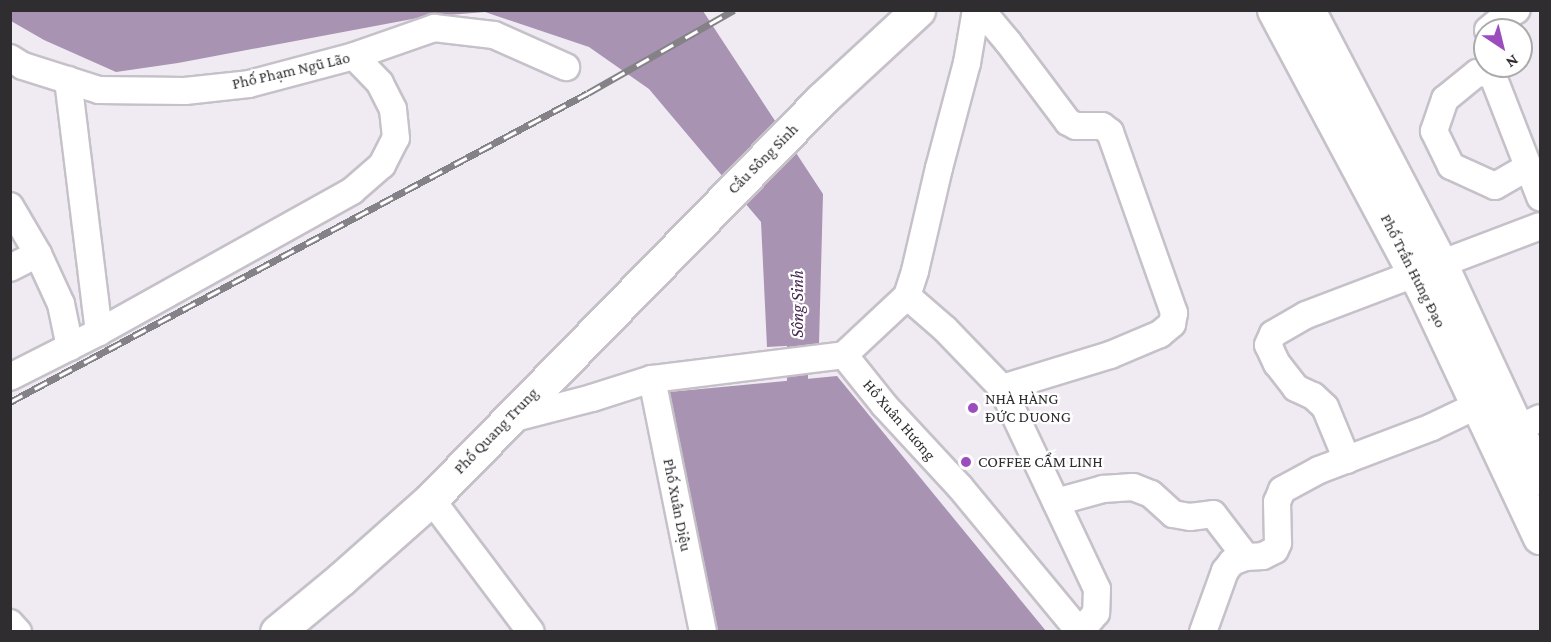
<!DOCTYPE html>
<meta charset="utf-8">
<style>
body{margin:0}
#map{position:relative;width:1551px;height:642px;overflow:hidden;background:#f0ebf3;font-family:"Crimson Pro",serif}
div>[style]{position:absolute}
.water>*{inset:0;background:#a893b3}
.canal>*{height:21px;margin:-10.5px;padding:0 10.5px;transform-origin:10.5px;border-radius:10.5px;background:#a893b3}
.roads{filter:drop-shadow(2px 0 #c6c1c9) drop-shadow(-2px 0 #c6c1c9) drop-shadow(0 2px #c6c1c9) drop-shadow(0 -2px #c6c1c9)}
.minor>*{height:26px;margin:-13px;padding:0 13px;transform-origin:13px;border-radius:13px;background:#fff}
.major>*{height:33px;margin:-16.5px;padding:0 16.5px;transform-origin:16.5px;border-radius:16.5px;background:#fff}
.rail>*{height:7px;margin-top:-3.5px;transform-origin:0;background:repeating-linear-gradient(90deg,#fff 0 14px,#858287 0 28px);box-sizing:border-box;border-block:2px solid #858287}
.dots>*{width:16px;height:16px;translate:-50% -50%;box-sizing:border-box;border:3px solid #fff;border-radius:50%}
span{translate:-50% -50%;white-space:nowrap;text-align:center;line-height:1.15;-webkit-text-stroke:4.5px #fff;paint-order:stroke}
.street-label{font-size:16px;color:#2f2d30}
.poi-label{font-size:16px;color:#2f2d30}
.left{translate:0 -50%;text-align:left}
.water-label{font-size:18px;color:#462853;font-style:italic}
.frame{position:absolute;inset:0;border:12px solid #2f2d30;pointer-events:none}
.north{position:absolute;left:1473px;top:18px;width:60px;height:60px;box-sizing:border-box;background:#fff;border:2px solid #acabac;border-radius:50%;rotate:145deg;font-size:16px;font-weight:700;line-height:24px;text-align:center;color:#2f2d30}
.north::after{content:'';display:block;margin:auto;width:21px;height:27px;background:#9c4dbd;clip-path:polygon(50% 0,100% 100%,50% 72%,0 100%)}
</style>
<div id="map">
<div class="water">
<div style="clip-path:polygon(11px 10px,703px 11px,823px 194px,819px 344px,767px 347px,761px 222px,649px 89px,589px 47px,485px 12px,423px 17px,178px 63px,116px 72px,44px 40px,11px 21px)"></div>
<div style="clip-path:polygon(837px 376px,1046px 631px,718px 631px,669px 392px)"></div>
</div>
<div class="canal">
<div style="left:797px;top:318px;width:63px;rotate:90deg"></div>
</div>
<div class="roads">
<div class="minor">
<div style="left:981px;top:10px;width:42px;rotate:49.8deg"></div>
<div style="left:1008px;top:42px;width:100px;rotate:53.1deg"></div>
<div style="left:1068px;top:122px;width:9px;rotate:27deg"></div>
<div style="left:1076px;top:126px;width:26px"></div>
<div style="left:1102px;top:126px;width:10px;rotate:37deg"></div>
<div style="left:1110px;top:132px;width:192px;rotate:70.5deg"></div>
<div style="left:1174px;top:313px;width:11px;rotate:100deg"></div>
<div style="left:1172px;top:324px;width:16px;rotate:140deg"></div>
<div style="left:1160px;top:334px;width:54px;rotate:157.2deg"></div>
<div style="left:1110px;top:355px;width:113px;rotate:163deg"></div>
<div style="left:1488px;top:30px;width:22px;rotate:-39deg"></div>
<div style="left:1505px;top:16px;width:13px;rotate:-27deg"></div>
<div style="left:10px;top:58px;width:15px;rotate:32deg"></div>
<div style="left:23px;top:66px;width:80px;rotate:17.5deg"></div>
<div style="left:99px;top:90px;width:86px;rotate:0.7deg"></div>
<div style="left:185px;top:91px;width:64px;rotate:-6.2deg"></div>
<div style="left:249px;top:84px;width:109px;rotate:-14.9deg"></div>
<div style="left:354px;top:56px;width:85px;rotate:-19.3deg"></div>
<div style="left:434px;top:28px;width:60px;rotate:6.7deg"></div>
<div style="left:494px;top:35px;width:79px;rotate:24deg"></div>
<div style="left:1489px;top:66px;width:141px;rotate:68.7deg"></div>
<div style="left:1494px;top:74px;width:17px;rotate:-177deg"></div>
<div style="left:1477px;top:73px;width:41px;rotate:140.9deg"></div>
<div style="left:1445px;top:99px;width:34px;rotate:109deg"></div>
<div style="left:1434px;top:131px;width:39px;rotate:64deg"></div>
<div style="left:1451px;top:166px;width:48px;rotate:24.4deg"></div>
<div style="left:1495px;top:186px;width:39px;rotate:-30deg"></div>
<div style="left:68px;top:80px;width:254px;rotate:83deg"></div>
<div style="left:10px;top:206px;width:56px;rotate:59.7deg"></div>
<div style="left:38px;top:254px;width:55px;rotate:65.3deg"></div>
<div style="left:61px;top:304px;width:44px;rotate:78.2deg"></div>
<div style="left:10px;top:268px;width:31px;rotate:-27deg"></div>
<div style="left:907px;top:296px;width:50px;rotate:41deg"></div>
<div style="left:945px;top:329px;width:82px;rotate:46deg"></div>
<div style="left:1002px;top:388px;width:222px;rotate:64.7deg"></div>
<div style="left:1097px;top:589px;width:24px;rotate:92deg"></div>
<div style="left:1096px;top:613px;width:25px;rotate:130deg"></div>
<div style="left:844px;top:355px;width:86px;rotate:-43.1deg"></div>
<div style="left:907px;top:296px;width:26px;rotate:-72deg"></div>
<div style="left:915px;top:271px;width:106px;rotate:-76.9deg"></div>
<div style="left:939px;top:168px;width:109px;rotate:-75.1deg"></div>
<div style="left:967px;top:63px;width:54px;rotate:-80.4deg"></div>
<div style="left:844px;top:355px;width:64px;rotate:51.3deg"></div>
<div style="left:884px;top:405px;width:112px;rotate:47.2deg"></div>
<div style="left:960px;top:487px;width:188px;rotate:50.4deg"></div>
<div style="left:10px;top:377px;width:100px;rotate:-26.8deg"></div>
<div style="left:99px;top:332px;width:290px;rotate:-29.1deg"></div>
<div style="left:352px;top:191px;width:40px;rotate:-41deg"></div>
<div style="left:382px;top:165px;width:30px;rotate:-63deg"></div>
<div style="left:396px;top:138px;width:29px;rotate:-96deg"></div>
<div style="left:393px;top:109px;width:29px;rotate:-117deg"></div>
<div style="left:380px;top:83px;width:37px;rotate:-134deg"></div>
<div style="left:652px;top:379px;width:258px;rotate:78.6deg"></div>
<div style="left:507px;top:420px;width:88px;rotate:-14.5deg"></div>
<div style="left:592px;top:398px;width:63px;rotate:-17.6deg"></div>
<div style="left:652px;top:379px;width:193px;rotate:-7.1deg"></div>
<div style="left:1518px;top:428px;width:24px;rotate:-24deg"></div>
<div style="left:1347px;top:460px;width:57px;rotate:-112.5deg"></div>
<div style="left:1325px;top:407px;width:16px;rotate:-137deg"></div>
<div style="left:1313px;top:396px;width:19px;rotate:-155deg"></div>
<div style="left:1296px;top:388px;width:31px;rotate:-128deg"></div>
<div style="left:1277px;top:364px;width:21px;rotate:-115deg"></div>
<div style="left:1268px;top:345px;width:12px;rotate:-66deg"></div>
<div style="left:1273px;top:334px;width:38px;rotate:-30deg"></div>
<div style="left:1306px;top:315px;width:250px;rotate:-20.8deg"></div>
<div style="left:431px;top:499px;width:166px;rotate:53.1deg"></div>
<div style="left:1056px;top:502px;width:49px;rotate:-15.5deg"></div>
<div style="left:1103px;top:489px;width:30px;rotate:-4deg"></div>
<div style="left:1133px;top:487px;width:19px;rotate:21deg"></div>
<div style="left:1151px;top:494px;width:30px;rotate:42deg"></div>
<div style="left:1173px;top:514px;width:17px;rotate:10deg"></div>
<div style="left:1190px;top:517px;width:23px;rotate:-7deg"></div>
<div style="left:1213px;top:514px;width:54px;rotate:52.5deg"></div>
<div style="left:10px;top:623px;width:12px;rotate:48deg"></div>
<div style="left:1203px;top:632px;width:65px;rotate:-70.2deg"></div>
<div style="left:1225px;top:571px;width:11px;rotate:-52deg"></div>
<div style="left:1232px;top:562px;width:15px;rotate:-20deg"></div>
<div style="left:1246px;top:557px;width:17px;rotate:-3deg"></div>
<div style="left:1263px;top:556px;width:13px;rotate:-27deg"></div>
<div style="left:1275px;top:550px;width:8px;rotate:-67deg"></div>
<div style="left:1278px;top:543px;width:41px;rotate:-91.4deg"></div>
<div style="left:1277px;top:502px;width:13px;rotate:-67deg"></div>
<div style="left:1282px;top:490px;width:42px;rotate:-28.4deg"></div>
<div style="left:1319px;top:470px;width:121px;rotate:-20.8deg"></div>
<div style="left:1432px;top:427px;width:53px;rotate:-25.6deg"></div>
</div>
<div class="major">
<div style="left:1274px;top:10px;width:319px;rotate:61.9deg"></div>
<div style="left:1424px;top:291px;width:272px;rotate:64.8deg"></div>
<div style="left:1308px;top:10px;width:285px;rotate:62.4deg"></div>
<div style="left:1440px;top:263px;width:237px;rotate:65.1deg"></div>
<div style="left:277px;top:632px;width:83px;rotate:-39.6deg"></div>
<div style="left:341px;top:579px;width:120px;rotate:-41.6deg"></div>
<div style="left:431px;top:499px;width:559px;rotate:-45.65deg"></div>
<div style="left:822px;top:99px;width:131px;rotate:-42.8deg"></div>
</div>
</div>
<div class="rail">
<div style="left:10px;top:402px;width:655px;rotate:-28.13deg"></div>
<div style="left:588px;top:93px;width:168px;rotate:-29.6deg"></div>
</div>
<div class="dots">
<div style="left:973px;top:408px;background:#9c4dbd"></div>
<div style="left:966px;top:462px;background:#9c4dbd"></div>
</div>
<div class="street-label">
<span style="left:291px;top:71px;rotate:-13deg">Phố Phạm Ngũ Lão</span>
<span style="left:763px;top:159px;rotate:-45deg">Cầu Sông Sinh</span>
<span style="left:1413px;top:271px;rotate:63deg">Phố Trần Hưng Đạo</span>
<span style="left:899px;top:420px;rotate:49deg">Hồ Xuân Hương</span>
<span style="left:496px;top:431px;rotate:-46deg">Phố Quang Trung</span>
<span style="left:677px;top:505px;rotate:79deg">Phố Xuân Diệu</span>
</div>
<div class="poi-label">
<span class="left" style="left:985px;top:408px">NHÀ HÀNG<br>ĐỨC DUONG</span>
<span class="left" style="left:978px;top:462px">COFFEE CẨM LINH</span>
</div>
<div class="water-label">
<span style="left:797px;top:304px;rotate:-90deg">Sông Sinh</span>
</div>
<div class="frame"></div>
<div class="north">N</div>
</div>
